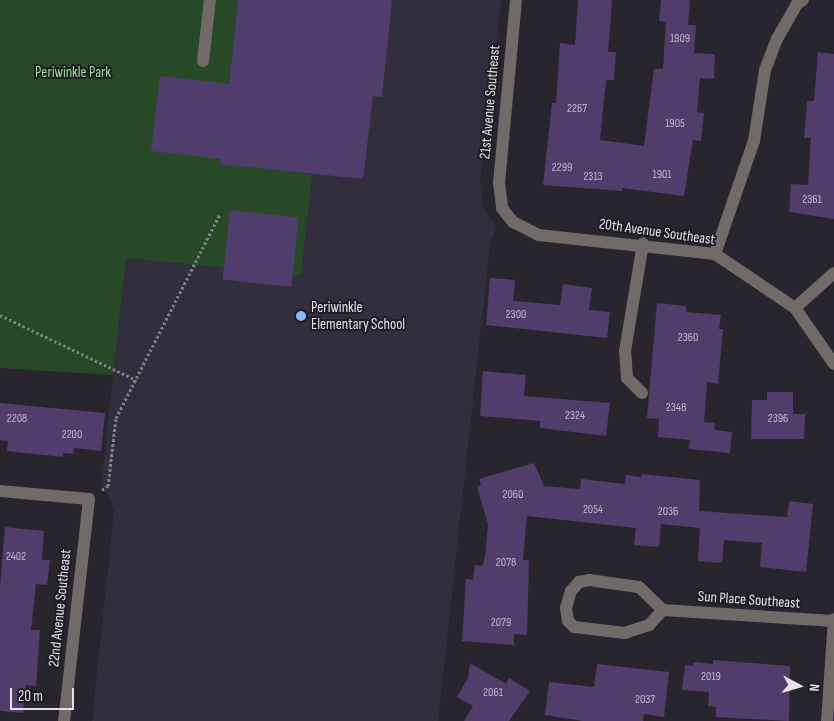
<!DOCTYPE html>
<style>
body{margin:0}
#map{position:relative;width:834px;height:721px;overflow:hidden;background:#29252f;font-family:"Sofia Sans Condensed",sans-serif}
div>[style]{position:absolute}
.built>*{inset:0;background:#332e3d}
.green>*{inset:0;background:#274927}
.building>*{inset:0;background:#503d6c;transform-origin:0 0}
.path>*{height:3px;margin-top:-1.5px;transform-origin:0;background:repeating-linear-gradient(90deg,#838089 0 2.5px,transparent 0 5px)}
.minor>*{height:12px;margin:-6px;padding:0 6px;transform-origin:6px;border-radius:6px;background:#706a68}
.dots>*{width:14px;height:14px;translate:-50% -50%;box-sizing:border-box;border:2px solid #1f1c25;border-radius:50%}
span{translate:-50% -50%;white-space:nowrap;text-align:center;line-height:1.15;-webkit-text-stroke:4px #1f1c25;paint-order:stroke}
.number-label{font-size:12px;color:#bfb9ca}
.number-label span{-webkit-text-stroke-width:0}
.park-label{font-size:15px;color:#9cdb9a}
.street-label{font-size:15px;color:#e4e2e9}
.poi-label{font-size:15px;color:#e4e2e9}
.left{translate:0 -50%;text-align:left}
.north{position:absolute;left:774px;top:661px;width:50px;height:50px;-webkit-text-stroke:4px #1f1c25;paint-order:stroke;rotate:96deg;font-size:14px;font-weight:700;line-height:20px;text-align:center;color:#e4e2e9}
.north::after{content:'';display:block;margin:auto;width:18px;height:22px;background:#e4e2e9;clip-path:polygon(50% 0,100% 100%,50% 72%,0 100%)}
.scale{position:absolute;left:10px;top:688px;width:64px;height:22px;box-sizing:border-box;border:2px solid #e4e2e9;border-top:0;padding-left:6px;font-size:15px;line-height:18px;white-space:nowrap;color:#e4e2e9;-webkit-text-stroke:4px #1f1c25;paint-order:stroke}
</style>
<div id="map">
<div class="built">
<div style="clip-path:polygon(153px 0,501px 0,480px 181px,483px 208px,496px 227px,490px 244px,438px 721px,92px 721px,114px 511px,108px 494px,101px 488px)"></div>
</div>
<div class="green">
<div style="clip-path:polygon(0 0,238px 0,220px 163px,312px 174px,301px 275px,126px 258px,113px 375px,0 368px)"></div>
</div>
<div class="building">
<div style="clip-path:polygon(238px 0,392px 0,382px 97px,373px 96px,363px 179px,220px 164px,221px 159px,151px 151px,160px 76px,229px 84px)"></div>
<div style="clip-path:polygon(578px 0,612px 0,608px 52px,616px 52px,614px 80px,606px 80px,600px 140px,644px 146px,654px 69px,663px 69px,666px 22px,659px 21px,661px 0,690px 0,688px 25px,696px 25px,694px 53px,715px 54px,714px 79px,700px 78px,697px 112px,704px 113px,701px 141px,693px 140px,684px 196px,622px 188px,622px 191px,543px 185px,552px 103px,556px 103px,560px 43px,575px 45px)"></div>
<div style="clip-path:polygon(818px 52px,834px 54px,834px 219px,789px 212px,791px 184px,808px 185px,811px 138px,804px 138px,807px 101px,814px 101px)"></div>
<div style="left:230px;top:210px;width:69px;height:70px;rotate:6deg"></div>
<div style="clip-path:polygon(490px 278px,515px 280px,513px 301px,560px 305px,563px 284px,592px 288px,589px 310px,610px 312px,607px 338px,486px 325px)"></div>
<div style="clip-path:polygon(657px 303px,686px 306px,686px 312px,721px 315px,719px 329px,723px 329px,718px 384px,707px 382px,704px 422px,715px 423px,714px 430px,732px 432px,730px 453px,689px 449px,690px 440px,658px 437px,659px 419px,647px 418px)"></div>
<div style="clip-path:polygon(483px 371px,526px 375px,524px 396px,610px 403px,606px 436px,540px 428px,540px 421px,480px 416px)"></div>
<div style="clip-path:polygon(767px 392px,793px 392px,793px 414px,805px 414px,804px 439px,751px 439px,752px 400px,767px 400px)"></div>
<div style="clip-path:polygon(0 403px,105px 413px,101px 451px,74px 448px,73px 454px,63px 453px,63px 457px,7px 451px,8px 441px,0 440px)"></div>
<div style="clip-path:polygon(534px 463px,544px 486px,580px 489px,581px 479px,625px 484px,626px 475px,641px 477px,642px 474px,700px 480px,699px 511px,787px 517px,789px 501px,813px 504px,806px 572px,760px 567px,762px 543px,724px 540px,722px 563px,698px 561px,700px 528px,661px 524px,659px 547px,634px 545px,636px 528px,527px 516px,523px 560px,529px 560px,527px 635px,514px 634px,514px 645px,462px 641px,466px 579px,473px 580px,475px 565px,482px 566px,485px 557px,488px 524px,477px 487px,481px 485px,479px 479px)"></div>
<div style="clip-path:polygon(5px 527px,44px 531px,42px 560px,50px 560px,47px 585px,36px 584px,31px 630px,40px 630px,36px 686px,26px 685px,23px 713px,0 711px,0 587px)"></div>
<div style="clip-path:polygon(713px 660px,790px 666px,789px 721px,716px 717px,716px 707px,708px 706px,709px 692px,682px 690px,685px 665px,693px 666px,693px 662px,713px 664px)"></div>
<div style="clip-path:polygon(470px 663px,506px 684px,509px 678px,530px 691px,509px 721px,464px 721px,473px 706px,457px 697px,468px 678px)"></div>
<div style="clip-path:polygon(597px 664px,669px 672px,664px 717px,644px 714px,643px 721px,583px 721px,545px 715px,549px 682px,594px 687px)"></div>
</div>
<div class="path">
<div style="left:0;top:315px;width:151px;rotate:25.5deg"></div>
<div style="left:102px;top:490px;width:7px;rotate:-34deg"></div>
<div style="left:108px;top:486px;width:68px;rotate:-83.3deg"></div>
<div style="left:116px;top:418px;width:229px;rotate:-63deg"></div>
</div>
<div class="minor">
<div style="left:516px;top:0;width:183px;rotate:95.3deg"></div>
<div style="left:499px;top:182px;width:26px;rotate:83deg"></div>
<div style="left:502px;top:208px;width:18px;rotate:52deg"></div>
<div style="left:513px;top:222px;width:28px;rotate:27deg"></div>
<div style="left:538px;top:235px;width:178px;rotate:6.1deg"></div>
<div style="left:715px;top:254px;width:97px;rotate:34deg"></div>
<div style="left:795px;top:308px;width:68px;rotate:55.1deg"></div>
<div style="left:203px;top:61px;width:61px;rotate:-83.5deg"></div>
<div style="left:715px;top:254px;width:120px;rotate:-71deg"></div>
<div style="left:754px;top:141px;width:72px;rotate:-81.2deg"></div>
<div style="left:765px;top:70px;width:33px;rotate:-69deg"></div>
<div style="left:777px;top:39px;width:40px;rotate:-60.3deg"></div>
<div style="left:797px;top:4px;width:7px;rotate:-34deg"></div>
<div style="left:795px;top:308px;width:52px;rotate:-41.9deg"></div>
<div style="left:642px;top:393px;width:21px;rotate:-135deg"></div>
<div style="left:627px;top:378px;width:27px;rotate:-94deg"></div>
<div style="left:625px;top:351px;width:109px;rotate:-80.5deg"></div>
<div style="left:0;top:491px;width:89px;rotate:5.1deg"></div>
<div style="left:89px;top:499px;width:223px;rotate:96.4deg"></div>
<div style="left:663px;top:610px;width:21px;rotate:133deg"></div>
<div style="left:649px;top:625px;width:25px;rotate:162deg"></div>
<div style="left:625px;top:633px;width:51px;rotate:-173.3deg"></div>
<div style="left:574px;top:627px;width:8px;rotate:-135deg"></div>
<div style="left:568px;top:621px;width:13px;rotate:-99deg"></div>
<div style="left:566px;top:608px;width:18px;rotate:-74deg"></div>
<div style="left:571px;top:591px;width:12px;rotate:-48deg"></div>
<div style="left:579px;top:582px;width:10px;rotate:-11deg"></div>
<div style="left:589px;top:580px;width:50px;rotate:8deg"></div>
<div style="left:639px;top:587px;width:33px;rotate:44deg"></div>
<div style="left:663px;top:610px;width:171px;rotate:3.7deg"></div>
<div style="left:827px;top:721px;width:102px;rotate:-86.1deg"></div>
</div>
<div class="dots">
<div style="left:301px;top:316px;background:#8bb9fc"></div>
</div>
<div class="number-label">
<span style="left:680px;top:39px">1909</span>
<span style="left:577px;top:109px">2267</span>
<span style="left:675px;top:124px">1905</span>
<span style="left:562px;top:168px">2299</span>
<span style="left:662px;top:175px">1901</span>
<span style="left:593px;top:177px">2313</span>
<span style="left:812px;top:200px">2361</span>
<span style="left:516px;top:315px">2300</span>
<span style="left:688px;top:338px">2360</span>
<span style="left:676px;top:408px">2348</span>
<span style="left:575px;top:416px">2324</span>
<span style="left:17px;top:419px">2208</span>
<span style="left:778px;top:419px">2396</span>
<span style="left:72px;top:435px">2200</span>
<span style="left:513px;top:495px">2060</span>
<span style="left:593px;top:510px">2054</span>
<span style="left:668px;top:512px">2036</span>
<span style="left:16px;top:557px">2402</span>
<span style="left:506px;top:563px">2078</span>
<span style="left:501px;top:623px">2079</span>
<span style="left:711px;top:677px">2019</span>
<span style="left:493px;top:693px">2061</span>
<span style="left:645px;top:700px">2037</span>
</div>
<div class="park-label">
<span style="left:73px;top:73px">Periwinkle Park</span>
</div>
<div class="street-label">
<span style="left:490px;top:102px;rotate:-85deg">21st Avenue Southeast</span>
<span style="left:657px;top:232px;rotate:8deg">20th Avenue Southeast</span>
<span style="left:749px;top:600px;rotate:4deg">Sun Place Southeast</span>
<span style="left:60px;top:608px;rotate:-84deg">22nd Avenue Southeast</span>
</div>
<div class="poi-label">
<span class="left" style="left:311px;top:316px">Periwinkle<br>Elementary School</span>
</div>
<div class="north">N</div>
<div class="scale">20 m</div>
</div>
